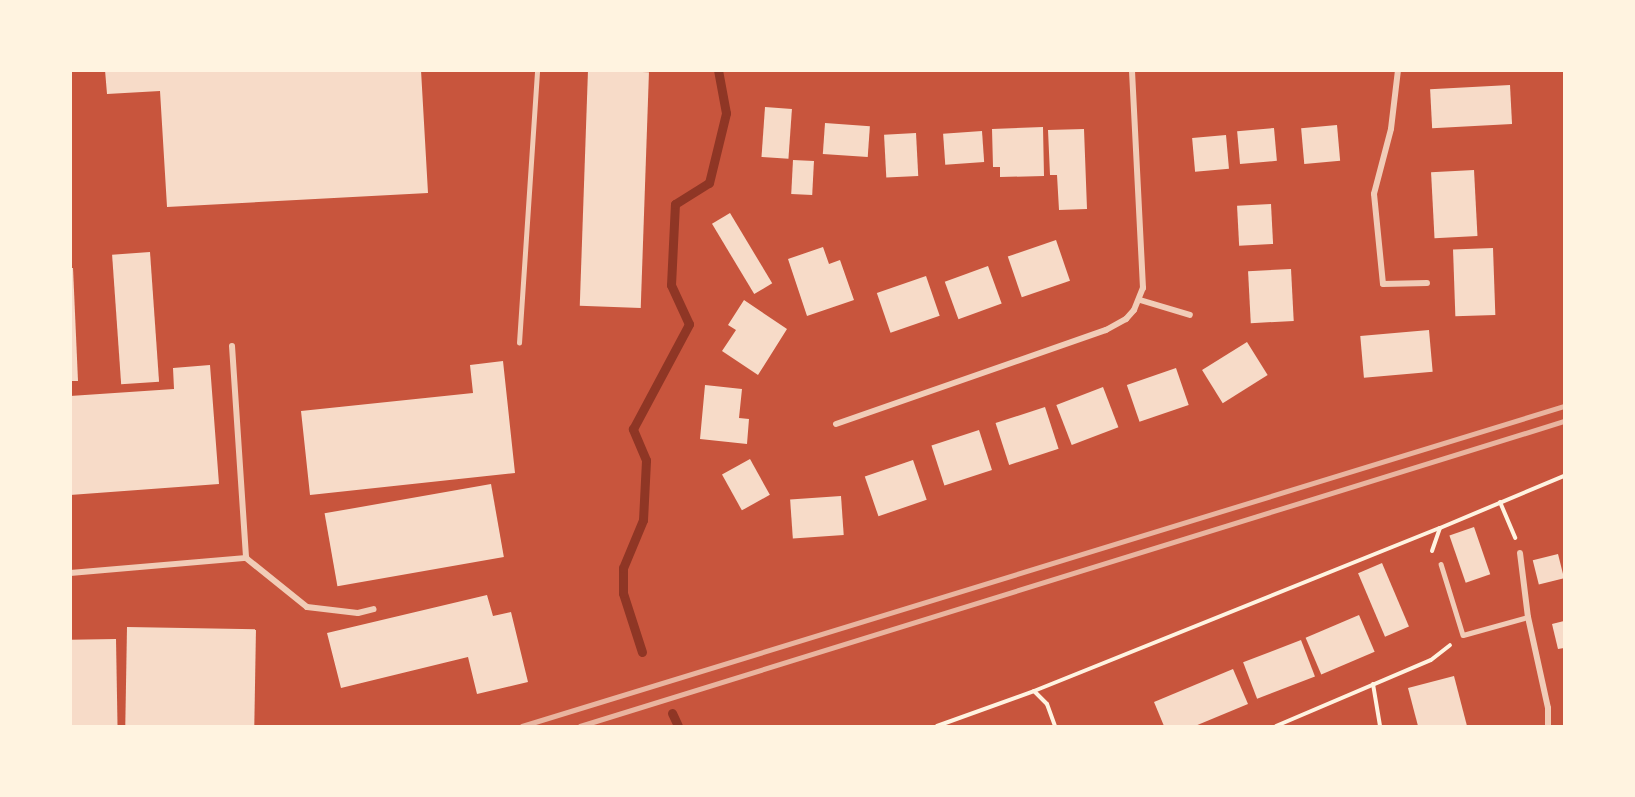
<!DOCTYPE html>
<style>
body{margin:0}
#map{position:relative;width:1635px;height:797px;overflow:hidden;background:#c8553d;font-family:Helvetica,sans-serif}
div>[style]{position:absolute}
.stream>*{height:9px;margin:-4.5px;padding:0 4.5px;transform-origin:4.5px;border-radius:4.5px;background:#8f3625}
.building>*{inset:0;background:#f7dbc8;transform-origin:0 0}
.path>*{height:4px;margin:-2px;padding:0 2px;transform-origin:2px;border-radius:2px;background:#fff3e0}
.service>*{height:4.5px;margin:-2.25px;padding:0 2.25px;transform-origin:2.25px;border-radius:2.25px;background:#f1ccb7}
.minor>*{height:6px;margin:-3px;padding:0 3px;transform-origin:3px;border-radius:3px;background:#f1ccb7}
.rail>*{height:4.5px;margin:-2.25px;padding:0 2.25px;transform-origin:2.25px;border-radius:2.25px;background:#e9b49f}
span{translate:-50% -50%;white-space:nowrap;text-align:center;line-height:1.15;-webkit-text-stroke:4.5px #fff3e0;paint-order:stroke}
.frame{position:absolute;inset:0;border:72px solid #fff3e0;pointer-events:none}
</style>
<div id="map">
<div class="stream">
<div style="left:642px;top:652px;width:62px;rotate:-107.9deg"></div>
<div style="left:623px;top:593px;width:25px;rotate:-90deg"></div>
<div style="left:623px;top:568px;width:52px;rotate:-67.4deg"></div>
<div style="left:643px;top:520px;width:60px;rotate:-87.1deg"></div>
<div style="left:646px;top:460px;width:34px;rotate:-113deg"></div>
<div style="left:633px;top:429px;width:119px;rotate:-61.9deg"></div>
<div style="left:689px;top:324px;width:43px;rotate:-114.8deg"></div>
<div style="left:671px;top:285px;width:81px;rotate:-87.2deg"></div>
<div style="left:675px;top:204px;width:40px;rotate:-32deg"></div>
<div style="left:709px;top:183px;width:72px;rotate:-76.3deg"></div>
<div style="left:726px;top:113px;width:44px;rotate:-100.5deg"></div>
<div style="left:672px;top:713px;width:14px;rotate:65deg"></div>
</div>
<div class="building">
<div style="clip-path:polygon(105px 70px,421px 70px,428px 193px,167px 207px,160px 91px,107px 94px)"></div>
<div style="left:588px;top:70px;width:61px;height:236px;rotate:2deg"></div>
<div style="left:1510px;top:85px;width:39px;height:80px;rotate:87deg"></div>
<div style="left:765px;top:107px;width:27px;height:50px;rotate:4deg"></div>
<div style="left:825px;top:123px;width:45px;height:31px;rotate:4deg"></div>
<div style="left:1337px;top:125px;width:36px;height:36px;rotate:85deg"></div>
<div style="clip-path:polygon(1043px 127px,1044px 176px,1000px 177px,1000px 167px,993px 167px,992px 129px)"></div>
<div style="left:1274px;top:128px;width:33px;height:37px;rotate:85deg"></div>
<div style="clip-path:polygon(1084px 129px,1087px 209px,1059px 210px,1057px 175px,1050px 175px,1048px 130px)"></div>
<div style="left:982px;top:131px;width:31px;height:39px;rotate:86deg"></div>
<div style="left:916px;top:133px;width:43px;height:32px;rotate:87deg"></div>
<div style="left:1226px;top:135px;width:34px;height:34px;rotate:85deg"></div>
<div style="left:793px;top:160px;width:21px;height:34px;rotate:3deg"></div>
<div style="left:1474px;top:170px;width:66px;height:43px;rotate:87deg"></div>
<div style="left:1271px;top:204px;width:40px;height:34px;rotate:87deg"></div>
<div style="left:730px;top:213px;width:82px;height:21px;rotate:59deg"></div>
<div style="left:1056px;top:240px;width:43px;height:51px;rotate:71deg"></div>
<div style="clip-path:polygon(823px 247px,829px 264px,840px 260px,854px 300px,807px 316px,788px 259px)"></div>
<div style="left:1493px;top:248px;width:67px;height:40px;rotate:88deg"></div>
<div style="left:150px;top:252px;width:130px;height:38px;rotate:86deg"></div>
<div style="left:988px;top:266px;width:40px;height:46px;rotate:70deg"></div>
<div style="clip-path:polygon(70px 268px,73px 268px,78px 381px,70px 381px)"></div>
<div style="left:1291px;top:269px;width:52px;height:43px;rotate:87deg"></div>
<div style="left:926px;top:276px;width:42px;height:52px;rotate:71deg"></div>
<div style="clip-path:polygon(744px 300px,787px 329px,758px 375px,722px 351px,736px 330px,728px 325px)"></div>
<div style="left:1429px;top:330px;width:42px;height:69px;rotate:85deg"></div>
<div style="left:1247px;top:342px;width:39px;height:53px;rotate:58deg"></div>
<div style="clip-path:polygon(503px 361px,515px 473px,310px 495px,301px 411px,473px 393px,470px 365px)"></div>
<div style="clip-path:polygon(210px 365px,219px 484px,70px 495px,70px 396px,174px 389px,173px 368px)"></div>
<div style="left:1176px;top:368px;width:39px;height:52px;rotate:71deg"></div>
<div style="clip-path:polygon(705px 385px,742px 389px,739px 418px,749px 419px,747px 444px,700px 439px)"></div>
<div style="left:1103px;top:387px;width:43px;height:50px;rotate:69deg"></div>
<div style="left:1045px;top:407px;width:44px;height:52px;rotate:72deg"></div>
<div style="left:979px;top:430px;width:42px;height:50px;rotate:72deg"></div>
<div style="left:750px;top:459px;width:41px;height:32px;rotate:61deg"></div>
<div style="left:913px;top:460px;width:42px;height:51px;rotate:71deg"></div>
<div style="left:491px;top:484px;width:74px;height:169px;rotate:80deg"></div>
<div style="left:841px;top:496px;width:39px;height:51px;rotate:86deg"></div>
<div style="left:1474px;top:527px;width:50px;height:26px;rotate:71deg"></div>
<div style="left:1558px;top:554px;width:25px;height:26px;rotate:76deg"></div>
<div style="left:1382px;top:563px;width:69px;height:26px;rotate:67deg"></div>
<div style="clip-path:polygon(487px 595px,493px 616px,511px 612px,528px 682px,477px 694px,468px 657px,341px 688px,327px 633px)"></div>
<div style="left:1359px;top:615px;width:40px;height:58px;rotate:67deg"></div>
<div style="clip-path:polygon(1564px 621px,1564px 648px,1558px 649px,1552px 624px)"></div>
<div style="left:127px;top:627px;width:129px;height:99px;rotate:1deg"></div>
<div style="left:116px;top:639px;width:87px;height:46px;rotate:89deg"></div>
<div style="left:1301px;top:640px;width:39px;height:62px;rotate:69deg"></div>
<div style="clip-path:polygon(1233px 669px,1248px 704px,1195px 726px,1164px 726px,1154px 702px)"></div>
<div style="clip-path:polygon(1454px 676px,1467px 726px,1418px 726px,1408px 688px)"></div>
</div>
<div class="path">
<div style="left:1500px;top:502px;width:39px;rotate:67deg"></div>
<div style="left:1432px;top:551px;width:24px;rotate:-71deg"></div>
<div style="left:1440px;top:528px;width:134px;rotate:-22.8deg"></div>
<div style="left:1373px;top:684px;width:43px;rotate:80.5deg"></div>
<div style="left:1034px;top:691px;width:437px;rotate:-21.9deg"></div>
<div style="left:937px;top:726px;width:103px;rotate:-19.8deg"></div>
<div style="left:1034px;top:691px;width:18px;rotate:45deg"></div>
<div style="left:1047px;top:704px;width:23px;rotate:70deg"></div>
<div style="left:1276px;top:726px;width:168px;rotate:-23.1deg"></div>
<div style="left:1431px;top:660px;width:24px;rotate:-38deg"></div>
</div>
<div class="service">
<div style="left:519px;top:343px;width:274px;rotate:-86.2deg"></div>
<div style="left:1441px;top:564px;width:74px;rotate:72.8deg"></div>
<div style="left:1463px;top:635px;width:67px;rotate:-15.5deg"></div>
</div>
<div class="minor">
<div style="left:1398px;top:70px;width:59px;rotate:96.8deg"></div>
<div style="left:1391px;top:129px;width:67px;rotate:104.7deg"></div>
<div style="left:1374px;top:194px;width:90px;rotate:84.3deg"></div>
<div style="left:1383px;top:284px;width:44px;rotate:-1.3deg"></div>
<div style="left:1140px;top:300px;width:52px;rotate:16.7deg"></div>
<div style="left:232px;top:346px;width:212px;rotate:86.2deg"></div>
<div style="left:246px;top:558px;width:78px;rotate:38.8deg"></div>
<div style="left:307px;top:607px;width:51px;rotate:6.7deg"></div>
<div style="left:358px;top:613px;width:16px;rotate:-14deg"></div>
<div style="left:836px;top:424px;width:286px;rotate:-19.2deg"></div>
<div style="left:1106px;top:330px;width:23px;rotate:-29deg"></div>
<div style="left:1126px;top:319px;width:12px;rotate:-48deg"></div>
<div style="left:1134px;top:310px;width:24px;rotate:-68deg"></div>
<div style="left:1143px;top:288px;width:218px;rotate:-92.9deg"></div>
<div style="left:1520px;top:553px;width:64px;rotate:82.9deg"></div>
<div style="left:1528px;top:617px;width:93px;rotate:77.6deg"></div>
<div style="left:1548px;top:708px;width:18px;rotate:90deg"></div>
<div style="left:70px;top:573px;width:177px;rotate:-4.9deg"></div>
</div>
<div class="rail">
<div style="left:522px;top:726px;width:1090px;rotate:-17.07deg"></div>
<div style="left:580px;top:726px;width:1030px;rotate:-17.22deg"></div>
</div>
<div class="frame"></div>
</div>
